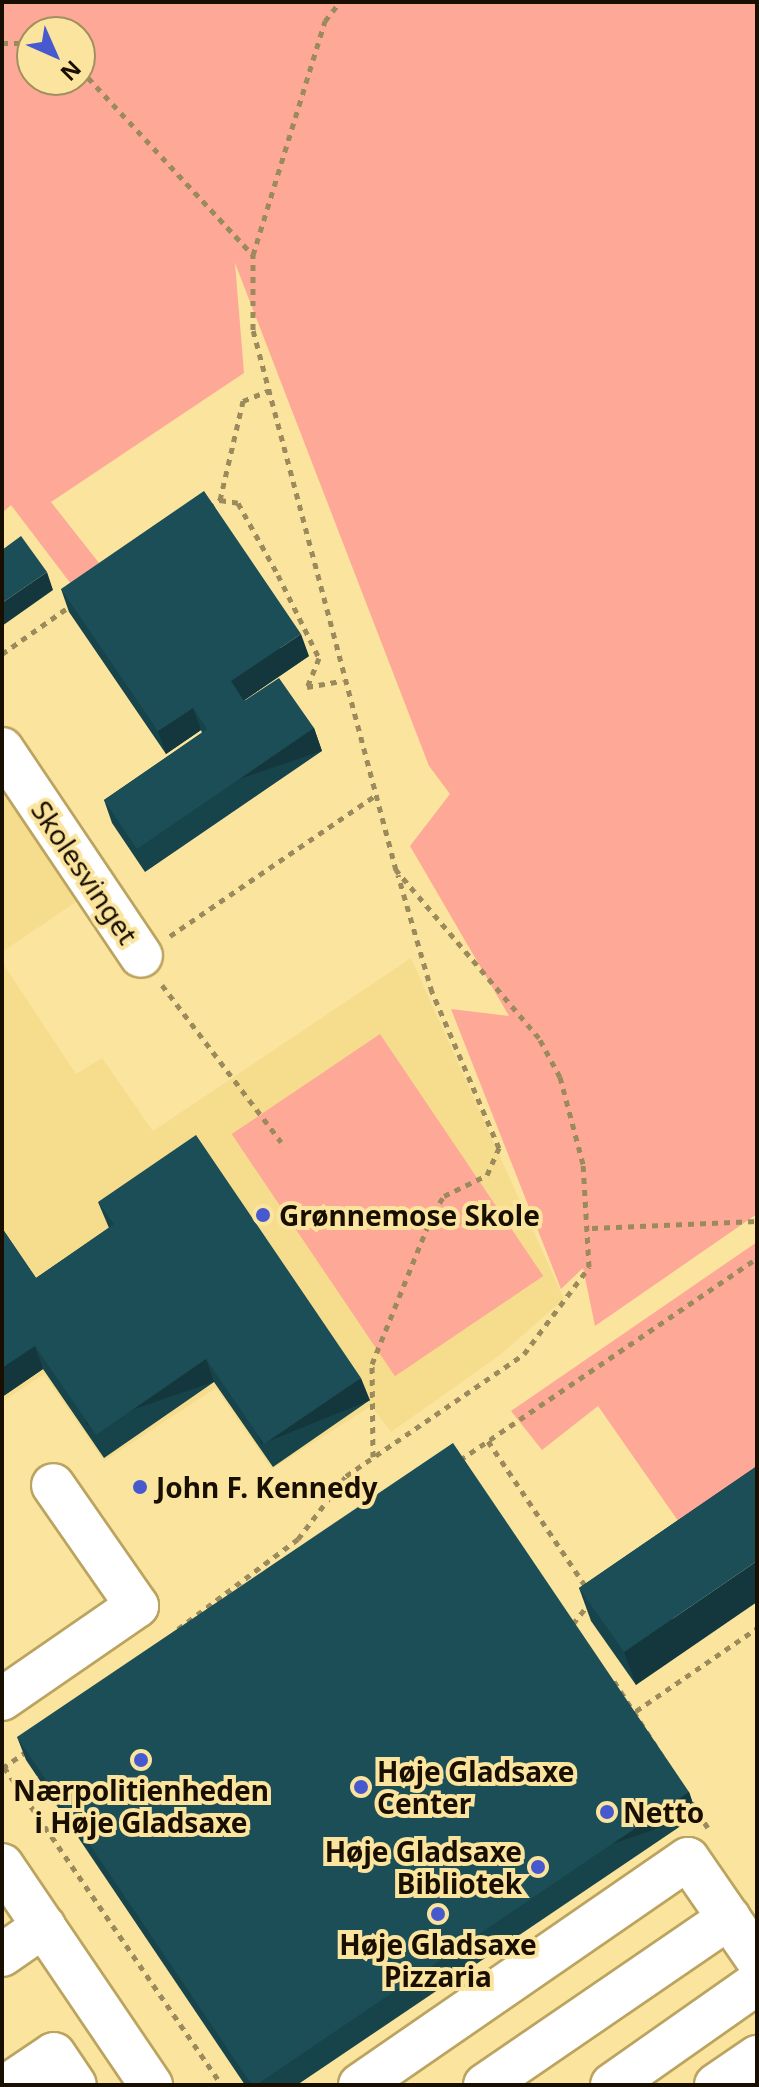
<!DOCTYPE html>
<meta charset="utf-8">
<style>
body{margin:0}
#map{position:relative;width:759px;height:2087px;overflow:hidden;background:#fbe49e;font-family:"Noto Sans",sans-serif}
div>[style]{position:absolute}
.built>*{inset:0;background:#f6dd8e}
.green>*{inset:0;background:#fea998;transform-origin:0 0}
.path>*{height:5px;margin-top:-2.5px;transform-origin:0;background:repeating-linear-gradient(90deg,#9b8a5b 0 6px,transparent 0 12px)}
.roads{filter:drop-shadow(2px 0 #bba460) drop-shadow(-2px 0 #bba460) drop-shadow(0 2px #bba460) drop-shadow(0 -2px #bba460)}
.minor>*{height:42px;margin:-21px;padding:0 21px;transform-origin:21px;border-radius:21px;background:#fff}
.wall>*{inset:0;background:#17434b}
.shaded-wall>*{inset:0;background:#13373d;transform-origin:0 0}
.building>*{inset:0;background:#1b4e57}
.dots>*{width:22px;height:22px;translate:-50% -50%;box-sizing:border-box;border:4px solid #fbe49e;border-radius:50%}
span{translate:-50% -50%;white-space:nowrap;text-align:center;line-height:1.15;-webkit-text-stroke:8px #fbe49e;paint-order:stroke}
.street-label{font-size:28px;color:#180f00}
.poi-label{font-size:28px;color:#180f00;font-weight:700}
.left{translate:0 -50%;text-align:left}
.right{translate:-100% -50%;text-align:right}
.frame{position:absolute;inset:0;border:4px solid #180f00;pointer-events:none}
.north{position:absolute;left:16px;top:16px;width:80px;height:80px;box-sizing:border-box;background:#fbe49e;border:2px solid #a08f5f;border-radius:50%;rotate:135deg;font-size:22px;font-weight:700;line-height:32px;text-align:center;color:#180f00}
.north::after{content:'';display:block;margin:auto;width:28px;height:36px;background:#4759ce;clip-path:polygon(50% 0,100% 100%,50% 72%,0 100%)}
</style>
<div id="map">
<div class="built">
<div style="clip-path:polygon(2px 781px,85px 896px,2px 952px)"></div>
<div style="clip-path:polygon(411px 958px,564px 1299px,500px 1355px,391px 1432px,371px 1406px,272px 1469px,216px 1388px,104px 1461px,44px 1374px,2px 1402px,2px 962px,76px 1074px,102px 1058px,153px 1131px)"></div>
</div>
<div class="green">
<div style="clip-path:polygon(evenodd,2px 2px,757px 2px,757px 1214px,595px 1326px,583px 1268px,561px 1289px,451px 1009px,509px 1016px,410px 846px,450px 794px,429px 766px,235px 263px,244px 373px,51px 502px,99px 563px,71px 584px,11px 505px,2px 513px,2px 2px,32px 32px,80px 32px,80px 80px,32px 80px,32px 32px)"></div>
<div style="left:380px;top:1034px;width:292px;height:179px;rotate:56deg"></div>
<div style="clip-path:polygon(757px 1242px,757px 1476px,683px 1528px,598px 1406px,542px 1450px,511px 1411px)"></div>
</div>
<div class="path">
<div style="left:2px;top:43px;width:30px"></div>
<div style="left:80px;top:69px;width:254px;rotate:47.1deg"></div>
<div style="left:220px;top:500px;width:102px;rotate:-76.9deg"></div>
<div style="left:243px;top:401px;width:27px;rotate:-22deg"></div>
<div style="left:209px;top:508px;width:14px;rotate:-36deg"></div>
<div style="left:220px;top:500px;width:18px;rotate:9deg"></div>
<div style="left:238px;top:503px;width:82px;rotate:60.9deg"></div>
<div style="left:278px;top:575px;width:93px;rotate:63.7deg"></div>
<div style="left:319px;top:658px;width:31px;rotate:112deg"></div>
<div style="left:307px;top:687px;width:36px;rotate:-10deg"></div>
<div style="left:2px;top:654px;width:87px;rotate:-35.2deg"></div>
<div style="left:170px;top:936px;width:251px;rotate:-34.4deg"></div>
<div style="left:162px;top:985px;width:197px;rotate:52.8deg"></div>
<div style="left:592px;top:1228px;width:165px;rotate:-2.4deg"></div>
<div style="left:488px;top:1441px;width:179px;rotate:56.1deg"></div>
<div style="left:373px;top:1457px;width:93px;rotate:-90.6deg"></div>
<div style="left:372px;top:1364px;width:163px;rotate:-68deg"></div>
<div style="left:433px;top:1213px;width:20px;rotate:-57deg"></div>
<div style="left:444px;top:1196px;width:48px;rotate:-26deg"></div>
<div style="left:487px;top:1175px;width:30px;rotate:-66deg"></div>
<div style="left:499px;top:1148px;width:170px;rotate:-113.2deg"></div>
<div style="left:432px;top:992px;width:122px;rotate:-106.2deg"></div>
<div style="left:460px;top:1460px;width:359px;rotate:-34.2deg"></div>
<div style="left:573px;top:1624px;width:28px;rotate:-52deg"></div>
<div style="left:178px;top:1629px;width:150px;rotate:-36.9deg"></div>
<div style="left:298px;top:1539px;width:79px;rotate:-52.7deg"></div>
<div style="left:346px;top:1476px;width:216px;rotate:-34.4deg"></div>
<div style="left:524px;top:1354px;width:109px;rotate:-53.2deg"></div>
<div style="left:589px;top:1267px;width:103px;rotate:-93.3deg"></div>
<div style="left:583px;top:1164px;width:90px;rotate:-104.8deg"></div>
<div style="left:560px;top:1077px;width:44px;rotate:-118.3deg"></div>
<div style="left:539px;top:1038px;width:221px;rotate:-130.4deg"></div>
<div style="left:396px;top:870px;width:559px;rotate:-104.83deg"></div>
<div style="left:253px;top:330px;width:75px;rotate:-90deg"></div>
<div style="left:253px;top:255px;width:245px;rotate:-72.9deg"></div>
<div style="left:325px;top:21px;width:24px;rotate:-52deg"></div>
<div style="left:614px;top:1681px;width:174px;rotate:57.4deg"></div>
<div style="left:636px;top:1711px;width:147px;rotate:-34.4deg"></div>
<div style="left:27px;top:1751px;width:28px;rotate:145deg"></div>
<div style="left:4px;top:1767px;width:386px;rotate:55.6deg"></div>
</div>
<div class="roads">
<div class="minor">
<div style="left:2px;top:749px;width:249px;rotate:56.1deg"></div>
<div style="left:2px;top:1699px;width:164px;rotate:-34.6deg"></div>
<div style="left:137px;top:1606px;width:147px;rotate:-124.8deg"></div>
<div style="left:2px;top:1865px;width:266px;rotate:55.9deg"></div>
<div style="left:2px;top:1955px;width:51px;rotate:-34.6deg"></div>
<div style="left:8px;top:2085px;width:55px;rotate:-34deg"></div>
<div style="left:54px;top:2054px;width:37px;rotate:56deg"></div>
<div style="left:360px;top:2085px;width:398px;rotate:-34.6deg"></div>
<div style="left:688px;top:1859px;width:121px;rotate:55.4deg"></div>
<div style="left:485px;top:2085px;width:296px;rotate:-34.4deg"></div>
<div style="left:612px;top:2085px;width:177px;rotate:-35.1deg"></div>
<div style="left:716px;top:2085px;width:50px;rotate:-34.3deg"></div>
</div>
</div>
<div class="wall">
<div style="clip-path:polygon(61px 589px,309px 656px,244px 700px,314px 728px,322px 751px,145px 872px,112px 823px,104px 800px,202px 733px,201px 730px,166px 754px,69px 612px)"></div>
<div style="clip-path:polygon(98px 1202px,370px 1400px,273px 1467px,214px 1382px,104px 1458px,43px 1369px,2px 1397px,2px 1228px,36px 1278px,109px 1228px)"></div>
<div style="clip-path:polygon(757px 1466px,636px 1685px,591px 1621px,579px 1588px)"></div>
<div style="clip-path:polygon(17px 1737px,689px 1792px,697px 1815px,297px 2085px,245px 2085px,26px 1760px)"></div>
</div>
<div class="shaded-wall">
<div style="clip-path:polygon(47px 572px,53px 590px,2px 626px,2px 603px)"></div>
<div style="clip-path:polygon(301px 634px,309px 656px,239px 704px,231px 681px)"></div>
<div style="clip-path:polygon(193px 708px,201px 730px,166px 754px,158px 731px)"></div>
<div style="left:314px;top:728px;width:24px;height:214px;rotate:71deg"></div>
<div style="clip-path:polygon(35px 1346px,43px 1369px,2px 1397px,2px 1368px)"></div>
<div style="left:206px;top:1359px;width:24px;height:134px;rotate:71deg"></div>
<div style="left:361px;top:1378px;width:24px;height:117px;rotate:68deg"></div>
<div style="clip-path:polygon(757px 1561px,757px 1602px,636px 1685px,624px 1652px)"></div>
<div style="left:689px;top:1792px;width:24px;height:523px;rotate:71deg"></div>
</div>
<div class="building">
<div style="clip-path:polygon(204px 491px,301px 634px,231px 681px,244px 701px,279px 678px,314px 728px,137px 849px,104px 800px,207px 729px,193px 708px,158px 731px,61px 589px)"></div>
<div style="clip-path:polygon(21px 536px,47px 572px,2px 603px,2px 550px)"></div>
<div style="clip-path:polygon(196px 1135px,361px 1378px,264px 1444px,206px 1359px,96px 1435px,35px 1346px,2px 1368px,2px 1228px,36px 1278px,114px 1224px,98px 1202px)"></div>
<div style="clip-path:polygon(453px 1443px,689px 1792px,256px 2085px,252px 2085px,17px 1737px)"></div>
<div style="clip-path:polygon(757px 1466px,757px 1561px,624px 1652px,579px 1588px)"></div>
</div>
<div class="dots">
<div style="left:263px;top:1215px;background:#4759ce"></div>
<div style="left:140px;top:1487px;background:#4759ce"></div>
<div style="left:141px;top:1760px;background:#4759ce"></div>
<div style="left:361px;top:1787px;background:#4759ce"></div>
<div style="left:607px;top:1812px;background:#4759ce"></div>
<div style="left:538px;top:1867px;background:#4759ce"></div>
<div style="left:438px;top:1914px;background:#4759ce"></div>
</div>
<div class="street-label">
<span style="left:85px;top:872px;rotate:56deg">Skolesvinget</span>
</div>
<div class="poi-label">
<span class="left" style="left:279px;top:1215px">Grønnemose Skole</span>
<span class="left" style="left:156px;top:1487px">John F. Kennedy</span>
<span class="left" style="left:377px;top:1787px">Høje Gladsaxe<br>Center</span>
<span style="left:141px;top:1806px">Nærpolitienheden<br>i Høje Gladsaxe</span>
<span class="left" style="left:623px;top:1812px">Netto</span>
<span class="right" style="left:522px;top:1867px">Høje Gladsaxe<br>Bibliotek</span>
<span style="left:438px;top:1960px">Høje Gladsaxe<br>Pizzaria</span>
</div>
<div class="frame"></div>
<div class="north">N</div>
</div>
